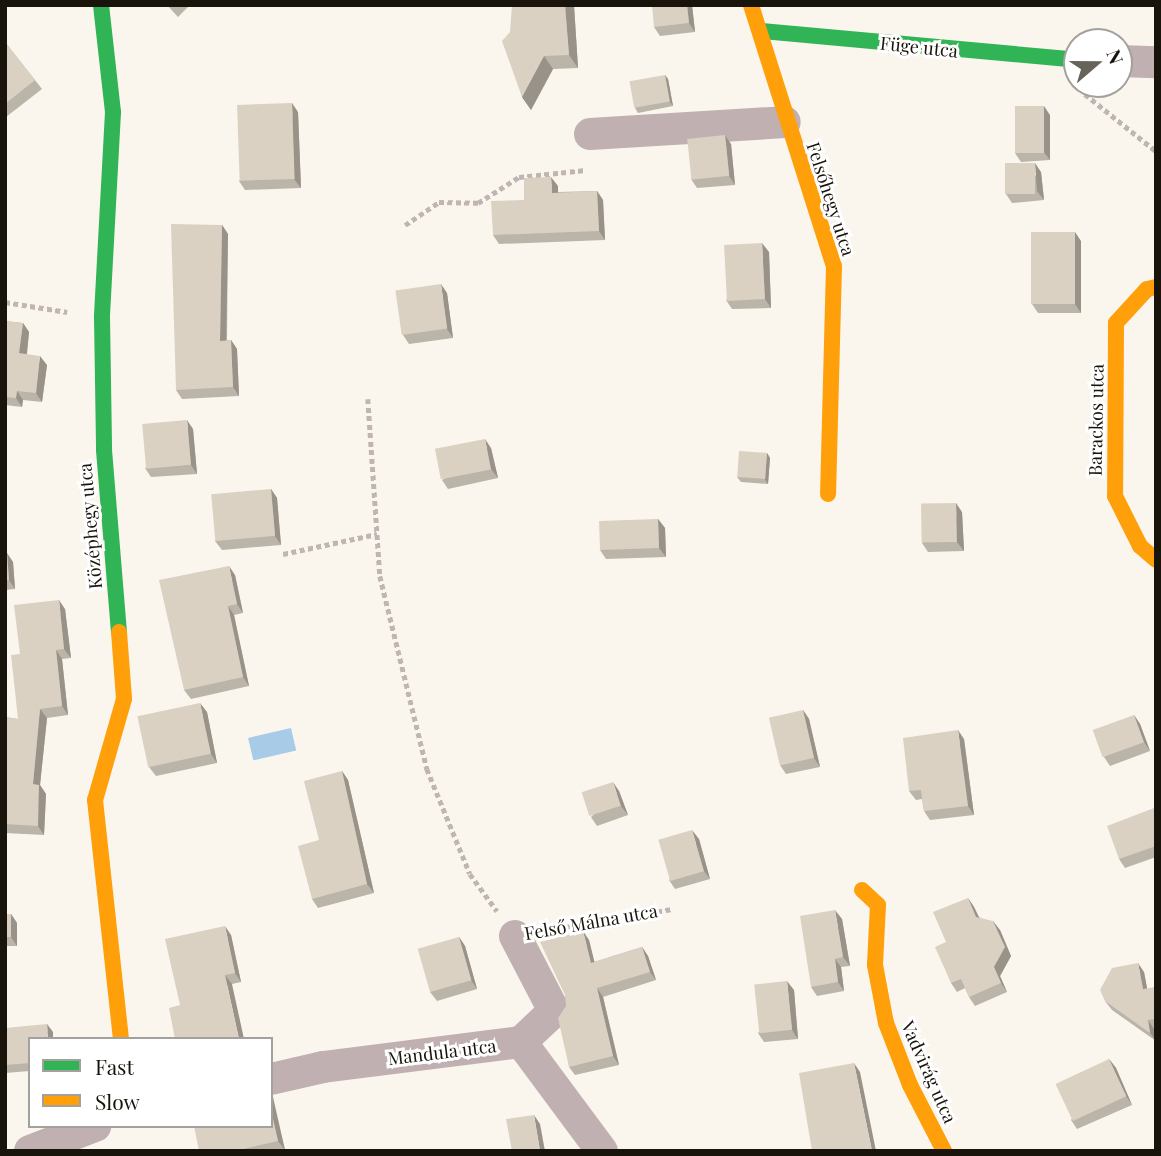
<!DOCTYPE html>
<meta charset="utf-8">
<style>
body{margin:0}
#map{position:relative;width:1161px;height:1156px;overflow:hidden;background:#faf6ee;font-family:"Playfair Display",serif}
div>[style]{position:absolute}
.water>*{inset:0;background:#a8cbe8;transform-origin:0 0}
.path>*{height:4.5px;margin-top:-2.25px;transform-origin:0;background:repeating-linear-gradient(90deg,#c0b5b3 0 5px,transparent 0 8.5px)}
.street>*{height:32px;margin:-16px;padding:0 16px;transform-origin:16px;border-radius:16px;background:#c0b0b1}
.fast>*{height:16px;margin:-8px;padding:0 8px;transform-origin:8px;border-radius:8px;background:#30b455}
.slow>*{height:16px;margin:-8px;padding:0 8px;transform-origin:8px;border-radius:8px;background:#ff9f0a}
.wall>*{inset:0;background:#bbb4a8}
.shaded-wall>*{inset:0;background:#999288}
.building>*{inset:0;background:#dad1c3;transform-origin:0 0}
span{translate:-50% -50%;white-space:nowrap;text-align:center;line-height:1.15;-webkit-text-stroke:6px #fff;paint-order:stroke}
.street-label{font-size:18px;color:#18140b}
.frame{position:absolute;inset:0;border:7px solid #18140b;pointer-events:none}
.legend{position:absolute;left:28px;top:1037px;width:245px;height:91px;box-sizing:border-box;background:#fff;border:2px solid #a3a19d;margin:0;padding:9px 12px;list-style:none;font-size:21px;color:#18140b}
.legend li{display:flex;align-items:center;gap:14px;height:35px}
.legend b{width:35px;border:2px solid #a3a19d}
.north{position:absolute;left:1063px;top:28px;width:70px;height:70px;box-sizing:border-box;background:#fff;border:2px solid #a3a19d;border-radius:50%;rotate:70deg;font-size:19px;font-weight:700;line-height:28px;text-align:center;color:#18140b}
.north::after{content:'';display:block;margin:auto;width:24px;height:32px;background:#67635a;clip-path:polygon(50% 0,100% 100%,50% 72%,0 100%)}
</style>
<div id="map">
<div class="water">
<div style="left:291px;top:728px;width:23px;height:44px;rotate:77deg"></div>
</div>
<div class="path">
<div style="left:1085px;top:94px;width:91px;rotate:38.8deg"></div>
<div style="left:405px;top:225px;width:41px;rotate:-34.1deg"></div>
<div style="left:439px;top:202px;width:39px;rotate:1deg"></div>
<div style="left:478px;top:203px;width:49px;rotate:-32.4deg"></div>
<div style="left:519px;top:177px;width:67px;rotate:-6deg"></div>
<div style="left:5px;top:302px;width:63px;rotate:9.2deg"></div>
<div style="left:368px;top:399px;width:177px;rotate:86.1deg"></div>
<div style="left:380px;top:576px;width:199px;rotate:76.3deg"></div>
<div style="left:427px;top:769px;width:113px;rotate:67.7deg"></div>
<div style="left:470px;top:874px;width:46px;rotate:53.9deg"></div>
<div style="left:283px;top:554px;width:96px;rotate:-12deg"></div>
<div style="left:548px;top:930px;width:126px;rotate:-9.6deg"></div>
</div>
<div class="street">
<div style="left:1119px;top:61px;width:37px;rotate:2deg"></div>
<div style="left:590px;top:134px;width:195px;rotate:-3.5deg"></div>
<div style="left:515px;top:936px;width:85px;rotate:62.5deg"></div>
<div style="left:554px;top:1011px;width:45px;rotate:136.8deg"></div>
<div style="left:521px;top:1042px;width:136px;rotate:53.4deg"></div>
<div style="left:271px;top:1079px;width:53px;rotate:-13deg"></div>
<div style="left:323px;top:1067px;width:200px;rotate:-7.2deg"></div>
<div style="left:30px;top:1151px;width:70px;rotate:-21deg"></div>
</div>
<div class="fast">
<div style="left:101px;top:5px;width:108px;rotate:83.6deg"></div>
<div style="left:113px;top:112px;width:205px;rotate:93.1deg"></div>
<div style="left:102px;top:317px;width:133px;rotate:89.1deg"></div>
<div style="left:104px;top:450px;width:183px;rotate:85.3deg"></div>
<div style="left:761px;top:31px;width:317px;rotate:5.2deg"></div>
</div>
<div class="slow">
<div style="left:751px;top:5px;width:274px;rotate:72.4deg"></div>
<div style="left:834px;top:266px;width:228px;rotate:91.5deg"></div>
<div style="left:1156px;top:287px;width:9px;rotate:167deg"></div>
<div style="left:1147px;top:289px;width:46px;rotate:132.4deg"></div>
<div style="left:1116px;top:323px;width:173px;rotate:90.3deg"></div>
<div style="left:1115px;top:496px;width:56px;rotate:63.4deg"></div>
<div style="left:1140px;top:546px;width:21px;rotate:41deg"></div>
<div style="left:119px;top:632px;width:67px;rotate:85.7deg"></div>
<div style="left:124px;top:699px;width:105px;rotate:106deg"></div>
<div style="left:95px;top:800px;width:240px;rotate:83.8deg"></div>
<div style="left:862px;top:890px;width:22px;rotate:43deg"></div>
<div style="left:878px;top:905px;width:60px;rotate:92.9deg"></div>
<div style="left:875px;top:965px;width:59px;rotate:79.3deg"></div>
<div style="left:886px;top:1023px;width:66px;rotate:68.8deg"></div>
<div style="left:910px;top:1085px;width:74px;rotate:62.7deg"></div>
</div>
<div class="wall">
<div style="clip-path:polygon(167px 5px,190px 5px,178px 17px)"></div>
<div style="clip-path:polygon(574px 5px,578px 68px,553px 69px,531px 110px,522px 97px,510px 32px)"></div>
<div style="clip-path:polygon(692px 5px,695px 32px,660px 36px,654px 27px)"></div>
<div style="clip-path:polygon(5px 42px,42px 89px,6px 117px,5px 116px)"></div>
<div style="clip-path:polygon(665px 75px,668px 79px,673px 106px,638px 113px,635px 108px)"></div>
<div style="clip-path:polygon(298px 112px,301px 188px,245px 190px,239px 181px)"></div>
<div style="clip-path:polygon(1050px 115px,1050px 160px,1021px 162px,1015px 153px)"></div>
<div style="clip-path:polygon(731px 144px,735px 185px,697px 188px,691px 179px)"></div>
<div style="clip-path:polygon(1041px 172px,1044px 200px,1012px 203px,1006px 194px)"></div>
<div style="clip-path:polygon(558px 186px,558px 192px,597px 191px,603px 200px,605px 240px,499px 244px,493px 235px,524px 200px)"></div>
<div style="clip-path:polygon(222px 225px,228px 234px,227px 340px,231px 340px,237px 349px,239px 396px,182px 399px,176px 390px)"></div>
<div style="clip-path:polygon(1081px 241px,1081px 313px,1038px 313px,1032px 304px)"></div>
<div style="clip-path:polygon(769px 252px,771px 308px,732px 309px,726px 300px)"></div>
<div style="clip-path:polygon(447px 293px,453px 338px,409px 344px,403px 335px)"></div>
<div style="clip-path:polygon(5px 321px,23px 323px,29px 332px,27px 354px,47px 365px,42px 402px,23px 400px,22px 407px,5px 405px)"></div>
<div style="clip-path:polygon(193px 429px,197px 474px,151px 477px,145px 468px)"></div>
<div style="clip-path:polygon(491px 448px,498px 478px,448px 489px,442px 480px)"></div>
<div style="clip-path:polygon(767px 453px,770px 458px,768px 484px,741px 482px,737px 477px)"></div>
<div style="clip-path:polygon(271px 489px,277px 498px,281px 545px,222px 550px,215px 541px)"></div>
<div style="clip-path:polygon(962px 512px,964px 551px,928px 552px,922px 543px)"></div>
<div style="clip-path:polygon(658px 519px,665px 528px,666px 557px,606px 559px,600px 550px)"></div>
<div style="clip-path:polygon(5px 543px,6px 553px,13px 562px,15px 589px,5px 590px)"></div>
<div style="clip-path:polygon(235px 575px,243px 613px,234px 615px,249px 686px,191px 699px,184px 690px)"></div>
<div style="clip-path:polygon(65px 609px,71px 658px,62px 659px,68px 715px,47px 718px,40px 785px,46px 794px,44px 835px,5px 833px,5px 717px,18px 719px,20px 654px)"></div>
<div style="clip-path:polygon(803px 710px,809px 719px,820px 767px,786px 774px,780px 765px)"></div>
<div style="clip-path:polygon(207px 712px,217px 763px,156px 776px,149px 767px)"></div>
<div style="clip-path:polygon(1134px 715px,1140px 724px,1150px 751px,1110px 766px,1104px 757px)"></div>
<div style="clip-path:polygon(964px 739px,974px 815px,930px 820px,924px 811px,922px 799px,916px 800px,909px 791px)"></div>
<div style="clip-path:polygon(342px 771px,348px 780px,374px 893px,318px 908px,312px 899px,319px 840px)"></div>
<div style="clip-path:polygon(619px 791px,628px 815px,597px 826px,591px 817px)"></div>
<div style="clip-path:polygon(1154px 808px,1156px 810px,1156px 857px,1125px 868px,1119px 859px)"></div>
<div style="clip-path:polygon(699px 839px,710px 879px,675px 889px,669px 880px)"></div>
<div style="clip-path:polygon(968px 898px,974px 907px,979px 917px,1000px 930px,1011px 956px,1000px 976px,1007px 992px,975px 1006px,969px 997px,965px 988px,957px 992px,951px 983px,946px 942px)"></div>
<div style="clip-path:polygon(5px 914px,11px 914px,17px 923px,17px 946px,5px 946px)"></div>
<div style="clip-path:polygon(842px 919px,850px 966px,841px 967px,844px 991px,817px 996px,811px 987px)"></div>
<div style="clip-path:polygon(231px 935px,241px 982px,232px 984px,180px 1005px)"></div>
<div style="clip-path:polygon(459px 937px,465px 946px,477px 989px,437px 1001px,430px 992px)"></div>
<div style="clip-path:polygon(589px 940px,594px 962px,642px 947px,648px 956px,656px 980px,603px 997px,619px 1065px,575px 1075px,569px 1067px,565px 995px)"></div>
<div style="clip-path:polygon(1144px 972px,1147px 989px,1156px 987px,1156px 1029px,1154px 1029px,1156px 1041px,1112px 1010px,1105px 1001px)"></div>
<div style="clip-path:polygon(794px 990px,798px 1039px,764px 1042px,758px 1033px)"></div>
<div style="clip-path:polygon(5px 1028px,53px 1032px,30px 1039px,30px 1071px,5px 1073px)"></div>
<div style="clip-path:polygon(1109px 1059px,1116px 1068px,1132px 1105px,1077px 1129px,1071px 1120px)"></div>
<div style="clip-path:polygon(271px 1095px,285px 1150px,280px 1151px,199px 1151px,271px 1126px)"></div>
</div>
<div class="shaded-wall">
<div style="clip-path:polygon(565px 5px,574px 5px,578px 68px,569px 55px)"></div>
<div style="clip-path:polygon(687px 5px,692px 5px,695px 32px,689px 23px)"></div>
<div style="clip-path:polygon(544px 56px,553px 69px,531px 110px,522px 97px)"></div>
<div style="clip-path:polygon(665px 75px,668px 79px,673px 106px,670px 102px)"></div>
<div style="clip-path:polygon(292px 103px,298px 112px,301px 188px,294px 179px)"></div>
<div style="clip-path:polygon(1044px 106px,1050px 115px,1050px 160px,1043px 151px)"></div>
<div style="clip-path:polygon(725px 135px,731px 144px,735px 185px,729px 176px)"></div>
<div style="clip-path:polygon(1035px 163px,1041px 172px,1044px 200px,1037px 191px)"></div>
<div style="clip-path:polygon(551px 177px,558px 186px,558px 202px,552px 193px)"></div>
<div style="clip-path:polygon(597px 191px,603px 200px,605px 240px,599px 231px)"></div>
<div style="clip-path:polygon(222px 225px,228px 234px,226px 350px,220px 341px)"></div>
<div style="clip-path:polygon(1075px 232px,1081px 241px,1081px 313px,1075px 304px)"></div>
<div style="clip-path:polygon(762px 243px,769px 252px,771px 308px,765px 299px)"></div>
<div style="clip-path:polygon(441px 284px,447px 293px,453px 338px,447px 329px)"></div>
<div style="clip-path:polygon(23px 323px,29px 332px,26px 362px,19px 353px)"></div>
<div style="clip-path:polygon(231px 340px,237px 349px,239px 396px,233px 387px)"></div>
<div style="clip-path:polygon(40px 356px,47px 365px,42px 402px,36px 393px)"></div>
<div style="clip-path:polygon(17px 391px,23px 400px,22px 407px,16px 398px)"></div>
<div style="clip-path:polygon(187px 420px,193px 429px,197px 474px,191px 465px)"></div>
<div style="clip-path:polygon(485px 439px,491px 448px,498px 478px,491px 469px)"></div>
<div style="clip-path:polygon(767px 453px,770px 458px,768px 484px,765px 480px)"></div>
<div style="clip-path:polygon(271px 489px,277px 498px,281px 545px,275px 536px)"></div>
<div style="clip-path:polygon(956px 503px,962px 512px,964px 551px,957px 542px)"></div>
<div style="clip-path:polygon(658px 519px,665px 528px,666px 557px,659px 548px)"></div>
<div style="clip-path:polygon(7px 553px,13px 562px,15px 589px,9px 580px)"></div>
<div style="clip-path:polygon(229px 566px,235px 575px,243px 613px,237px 604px)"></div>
<div style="clip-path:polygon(59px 600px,65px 609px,71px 658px,64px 649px)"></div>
<div style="clip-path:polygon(228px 606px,234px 615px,249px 686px,243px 677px)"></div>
<div style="clip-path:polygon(56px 650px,62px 659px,68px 715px,62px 706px)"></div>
<div style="clip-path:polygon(200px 703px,207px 712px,217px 763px,211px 754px)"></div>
<div style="clip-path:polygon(40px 709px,47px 718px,40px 785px,46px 794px,44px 835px,38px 826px,33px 784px)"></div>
<div style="clip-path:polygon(803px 710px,809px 719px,820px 767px,814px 758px)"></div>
<div style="clip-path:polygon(1134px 715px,1140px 724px,1150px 751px,1144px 742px)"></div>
<div style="clip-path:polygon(958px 730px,964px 739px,974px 815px,968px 806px)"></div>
<div style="clip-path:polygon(342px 771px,348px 780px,374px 893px,367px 884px)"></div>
<div style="clip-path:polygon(613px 782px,619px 791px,628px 815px,621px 806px)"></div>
<div style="clip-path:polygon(692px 830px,699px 839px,710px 879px,704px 871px)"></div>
<div style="clip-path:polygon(968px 898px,974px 907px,983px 926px,976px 917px)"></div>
<div style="clip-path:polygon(835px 910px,842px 919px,850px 966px,843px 957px)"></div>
<div style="clip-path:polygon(11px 914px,17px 923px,17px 946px,11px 937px)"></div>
<div style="clip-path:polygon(993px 921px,1000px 930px,1011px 956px,1000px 976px,1007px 992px,1001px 983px,994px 967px)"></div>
<div style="clip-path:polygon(225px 926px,231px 935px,241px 982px,235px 973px)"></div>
<div style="clip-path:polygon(583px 931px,589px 940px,597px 972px,591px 963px)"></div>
<div style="clip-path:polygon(459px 937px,465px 946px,477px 989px,471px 980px)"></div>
<div style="clip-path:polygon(642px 947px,648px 956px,656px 980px,650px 972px)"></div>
<div style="clip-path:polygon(835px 959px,841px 967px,844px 991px,838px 982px)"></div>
<div style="clip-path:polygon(1138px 963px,1144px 972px,1149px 998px,1143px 989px)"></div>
<div style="clip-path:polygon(225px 975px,232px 984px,244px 1039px,239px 1039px)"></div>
<div style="clip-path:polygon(787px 981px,794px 990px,798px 1039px,792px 1030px)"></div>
<div style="clip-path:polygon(597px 988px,603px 997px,619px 1065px,613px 1056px)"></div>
<div style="clip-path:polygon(1148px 1020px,1154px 1029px,1156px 1041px,1150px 1033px)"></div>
<div style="clip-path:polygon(47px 1024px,53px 1032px,53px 1039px,48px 1039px)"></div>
<div style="clip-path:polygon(1109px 1059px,1116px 1068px,1132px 1105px,1126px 1096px)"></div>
<div style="clip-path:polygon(854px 1063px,860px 1072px,876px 1151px,872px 1151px)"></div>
<div style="clip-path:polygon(271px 1095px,273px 1097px,285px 1150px,278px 1141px,271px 1110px)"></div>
<div style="clip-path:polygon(534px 1115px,540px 1124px,545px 1151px,540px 1151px)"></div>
</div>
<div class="building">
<div style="clip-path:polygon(512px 5px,565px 5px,569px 55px,544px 56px,522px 97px,502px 41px,510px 32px)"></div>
<div style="clip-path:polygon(652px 5px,687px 5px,689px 23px,654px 27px)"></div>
<div style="clip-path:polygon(5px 42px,35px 80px,5px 104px)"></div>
<div style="left:665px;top:75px;width:27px;height:36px;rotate:80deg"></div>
<div style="left:292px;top:103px;width:76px;height:55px;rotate:88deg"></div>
<div style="left:1015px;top:106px;width:29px;height:47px"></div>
<div style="left:725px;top:135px;width:41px;height:38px;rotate:84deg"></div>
<div style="left:1005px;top:163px;width:30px;height:31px"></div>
<div style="clip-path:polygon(551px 177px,552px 193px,597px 191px,599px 231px,493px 235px,491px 201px,524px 200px,524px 178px)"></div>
<div style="clip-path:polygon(171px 224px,222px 225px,220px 341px,231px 340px,233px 387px,176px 390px)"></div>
<div style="left:1031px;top:232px;width:44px;height:72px"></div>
<div style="left:762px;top:243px;width:56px;height:38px;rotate:87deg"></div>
<div style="left:441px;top:284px;width:45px;height:46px;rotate:82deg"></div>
<div style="clip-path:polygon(5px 321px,23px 323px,19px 353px,40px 356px,36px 393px,17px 391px,16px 398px,5px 397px)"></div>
<div style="left:187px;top:420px;width:45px;height:45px;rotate:85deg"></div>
<div style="left:485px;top:439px;width:31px;height:51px;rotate:79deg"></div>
<div style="left:739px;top:451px;width:28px;height:26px;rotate:4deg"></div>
<div style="left:271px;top:489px;width:47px;height:60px;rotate:85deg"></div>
<div style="left:956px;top:503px;width:39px;height:35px;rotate:89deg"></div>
<div style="left:658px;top:519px;width:29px;height:59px;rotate:88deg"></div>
<div style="clip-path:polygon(5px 553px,7px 553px,9px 580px,5px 581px)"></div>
<div style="clip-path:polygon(229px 566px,237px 604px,228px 606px,243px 677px,184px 690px,159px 580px)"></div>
<div style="clip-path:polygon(59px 600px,64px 649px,56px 650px,62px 706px,40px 709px,33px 784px,39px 785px,38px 826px,5px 824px,5px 717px,18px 719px,11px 655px,20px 654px,14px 605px)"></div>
<div style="left:200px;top:703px;width:52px;height:64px;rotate:78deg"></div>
<div style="left:803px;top:710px;width:49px;height:35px;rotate:77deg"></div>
<div style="left:1134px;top:715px;width:29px;height:44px;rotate:70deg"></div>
<div style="clip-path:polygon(958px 730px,968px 806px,924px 811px,921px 790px,909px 791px,903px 738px)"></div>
<div style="clip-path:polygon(342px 771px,367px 884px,312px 899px,298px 846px,319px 840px,304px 781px)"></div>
<div style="left:613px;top:782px;width:25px;height:33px;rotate:72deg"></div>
<div style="clip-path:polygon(1154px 808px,1156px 812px,1156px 846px,1119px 859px,1107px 826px)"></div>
<div style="left:692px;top:830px;width:43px;height:35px;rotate:74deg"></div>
<div style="clip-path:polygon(968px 898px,976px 917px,993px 921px,1005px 947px,994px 967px,1001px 983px,969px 997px,961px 979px,951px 983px,935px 947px,946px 942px,933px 912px)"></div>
<div style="clip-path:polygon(835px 910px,843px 957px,835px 959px,838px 982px,811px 987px,800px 916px)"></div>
<div style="left:5px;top:914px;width:6px;height:23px"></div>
<div style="clip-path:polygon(225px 926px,235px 973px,225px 975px,239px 1039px,175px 1039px,169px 1008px,180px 1005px,165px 939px)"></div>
<div style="clip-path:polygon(583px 931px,591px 963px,642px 947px,650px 972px,597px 988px,613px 1056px,569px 1067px,558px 1018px,566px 1006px,565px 995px,540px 942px)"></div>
<div style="left:459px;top:937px;width:45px;height:43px;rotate:74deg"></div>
<div style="clip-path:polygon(1138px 963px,1143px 989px,1156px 987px,1156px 1019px,1148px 1020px,1150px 1033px,1105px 1001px,1100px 990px,1112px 968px)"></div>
<div style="left:787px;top:981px;width:49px;height:33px;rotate:84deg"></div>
<div style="clip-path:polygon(47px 1024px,48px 1039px,30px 1039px,30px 1063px,5px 1065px,5px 1028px)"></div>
<div style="left:1109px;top:1059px;width:41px;height:59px;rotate:65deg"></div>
<div style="clip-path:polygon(854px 1063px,872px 1151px,812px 1151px,799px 1073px)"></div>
<div style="clip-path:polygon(271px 1110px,278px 1141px,235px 1151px,199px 1151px,194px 1126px,271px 1126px)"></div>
<div style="clip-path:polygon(534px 1115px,540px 1151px,512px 1151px,506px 1119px)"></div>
</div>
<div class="street-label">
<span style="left:919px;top:47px;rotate:6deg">Füge utca</span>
<span style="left:831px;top:199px;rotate:72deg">Felsőhegy utca</span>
<span style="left:1096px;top:420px;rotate:-89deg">Barackos utca</span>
<span style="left:90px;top:526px;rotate:-95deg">Középhegy utca</span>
<span style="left:591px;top:922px;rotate:-10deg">Felső Málna utca</span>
<span style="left:442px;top:1052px;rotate:-7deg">Mandula utca</span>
<span style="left:929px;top:1072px;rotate:66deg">Vadvirág utca</span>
</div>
<div class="frame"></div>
<ul class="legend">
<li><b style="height:9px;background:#30b455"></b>Fast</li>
<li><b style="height:9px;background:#ff9f0a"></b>Slow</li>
</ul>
<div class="north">N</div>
</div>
